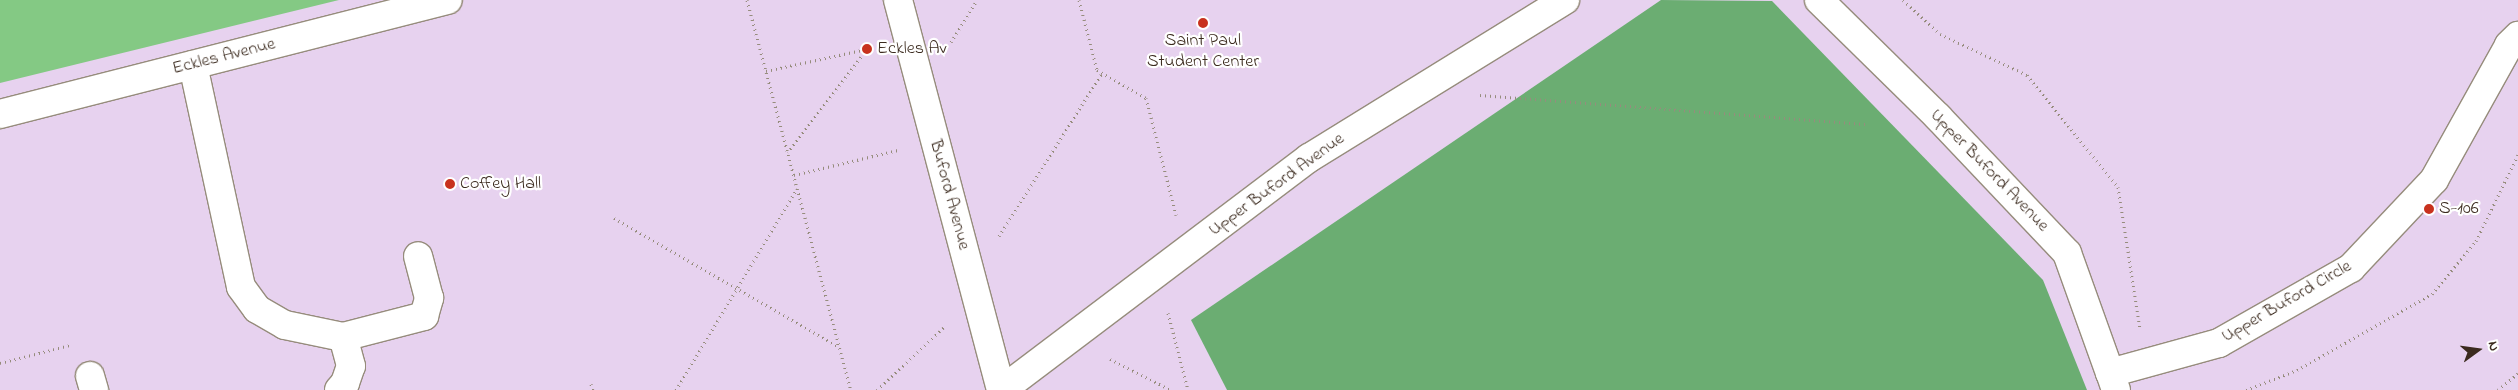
<!DOCTYPE html>
<style>
body{margin:0}
#map{position:relative;width:2518px;height:390px;overflow:hidden;background:#f1eed9;font-family:"Indie Flower",sans-serif}
div>[style]{position:absolute}
.built>*{inset:0;background:#e7d2ef;transform-origin:0 0}
.green>*{inset:0;background:#84c984}
.forest>*{inset:0;background:#6bad72}
.path>*{height:3px;margin-top:-1.5px;transform-origin:0;background:repeating-linear-gradient(90deg,#968c7c 0 1px,transparent 0 5px)}
.roads{filter:drop-shadow(1px 0 #968c7c) drop-shadow(-1px 0 #968c7c) drop-shadow(0 1px #968c7c) drop-shadow(0 -1px #968c7c)}
.minor>*{height:28px;margin:-14px;padding:0 14px;transform-origin:14px;border-radius:14px;background:#fff}
.dots>*{width:14px;height:14px;translate:-50% -50%;box-sizing:border-box;border:2px solid #fff;border-radius:50%}
span{translate:-50% -50%;white-space:nowrap;text-align:center;line-height:1.15;-webkit-text-stroke:4.5px #fff;paint-order:stroke}
.poi-label{font-size:18px;color:#3b2a1e}
.left{translate:0 -50%;text-align:left}
.street-label{font-size:18px;color:#3b2a1e}
.north{position:absolute;left:2453px;top:325px;width:50px;height:50px;-webkit-text-stroke:4px #fff;paint-order:stroke;rotate:76deg;font-size:14px;font-weight:700;line-height:20px;text-align:center;color:#3b2a1e}
.north::after{content:'';display:block;margin:auto;width:18px;height:22px;background:#3b2a1e;clip-path:polygon(50% 0,100% 100%,50% 72%,0 100%)}
</style>
<div id="map">
<div class="built">
<div style="left:0;top:0;width:2518px;height:390px"></div>
</div>
<div class="green">
<div style="clip-path:polygon(0 0,339px 0,0 83px)"></div>
</div>
<div class="forest">
<div style="clip-path:polygon(1661px 0,1772px 1px,2043px 280px,2087px 390px,1227px 390px,1191px 320px)"></div>
</div>
<div class="path">
<div style="left:747px;top:0;width:404px;rotate:75.1deg"></div>
<div style="left:1079px;top:0;width:72px;rotate:75.6deg"></div>
<div style="left:1097px;top:70px;width:56px;rotate:29.7deg"></div>
<div style="left:1146px;top:98px;width:121px;rotate:75.6deg"></div>
<div style="left:1903px;top:0;width:50px;rotate:42.6deg"></div>
<div style="left:1940px;top:34px;width:96px;rotate:25.2deg"></div>
<div style="left:2027px;top:75px;width:144px;rotate:50.9deg"></div>
<div style="left:2118px;top:187px;width:144px;rotate:81.2deg"></div>
<div style="left:951px;top:42px;width:49px;rotate:-58.2deg"></div>
<div style="left:766px;top:71px;width:103px;rotate:-12.3deg"></div>
<div style="left:867px;top:49px;width:130px;rotate:127.5deg"></div>
<div style="left:1480px;top:95px;width:386px;rotate:4.3deg"></div>
<div style="left:794px;top:175px;width:107px;rotate:-13.5deg"></div>
<div style="left:614px;top:218px;width:259px;rotate:29.8deg"></div>
<div style="left:999px;top:236px;width:193px;rotate:-57.7deg"></div>
<div style="left:1168px;top:313px;width:80px;rotate:75.4deg"></div>
<div style="left:1110px;top:359px;width:68px;rotate:26.9deg"></div>
<div style="left:0;top:363px;width:72px;rotate:-14.4deg"></div>
<div style="left:591px;top:384px;width:6px;rotate:72deg"></div>
<div style="left:676px;top:390px;width:235px;rotate:-59deg"></div>
<div style="left:877px;top:390px;width:92px;rotate:-43.2deg"></div>
<div style="left:2246px;top:390px;width:55px;rotate:-21.4deg"></div>
<div style="left:2297px;top:370px;width:155px;rotate:-29.4deg"></div>
<div style="left:2432px;top:294px;width:69px;rotate:-50.3deg"></div>
<div style="left:2476px;top:241px;width:96px;rotate:-64deg"></div>
<div style="left:2498px;top:390px;width:26px;rotate:-40deg"></div>
</div>
<div class="roads">
<div class="minor">
<div style="left:898px;top:0;width:403px;rotate:75.2deg"></div>
<div style="left:1819px;top:0;width:167px;rotate:44.5deg"></div>
<div style="left:1938px;top:117px;width:187px;rotate:46.5deg"></div>
<div style="left:2067px;top:253px;width:127px;rotate:70.3deg"></div>
<div style="left:193px;top:65px;width:227px;rotate:77.8deg"></div>
<div style="left:241px;top:287px;width:27px;rotate:54deg"></div>
<div style="left:257px;top:309px;width:32px;rotate:30deg"></div>
<div style="left:285px;top:325px;width:59px;rotate:11.7deg"></div>
<div style="left:343px;top:337px;width:84px;rotate:-14.5deg"></div>
<div style="left:424px;top:316px;width:19px;rotate:-74deg"></div>
<div style="left:429px;top:298px;width:43px;rotate:-104.7deg"></div>
<div style="left:0;top:114px;width:462px;rotate:-14.3deg"></div>
<div style="left:90px;top:376px;width:15px;rotate:74deg"></div>
<div style="left:339px;top:390px;width:9px;rotate:-49deg"></div>
<div style="left:345px;top:383px;width:18px;rotate:-71deg"></div>
<div style="left:351px;top:366px;width:30px;rotate:-105deg"></div>
<div style="left:1002px;top:390px;width:385px;rotate:-37.1deg"></div>
<div style="left:1309px;top:158px;width:301px;rotate:-31.7deg"></div>
<div style="left:2116px;top:390px;width:18px;rotate:-109deg"></div>
<div style="left:2110px;top:373px;width:113px;rotate:-15.4deg"></div>
<div style="left:2219px;top:343px;width:152px;rotate:-29.6deg"></div>
<div style="left:2351px;top:268px;width:121px;rotate:-46.7deg"></div>
<div style="left:2434px;top:180px;width:154px;rotate:-60.9deg"></div>
<div style="left:2509px;top:45px;width:13px;rotate:-45deg"></div>
</div>
</div>
<div class="dots">
<div style="left:1203px;top:23px;background:#c8321e"></div>
<div style="left:867px;top:49px;background:#c8321e"></div>
<div style="left:450px;top:184px;background:#c8321e"></div>
<div style="left:2429px;top:209px;background:#c8321e"></div>
</div>
<div class="poi-label">
<span style="left:1203px;top:52px">Saint Paul<br>Student Center</span>
<span class="left" style="left:877px;top:49px">Eckles Av</span>
<span class="left" style="left:460px;top:184px">Coffey Hall</span>
<span class="left" style="left:2439px;top:209px">S-106</span>
</div>
<div class="street-label">
<span style="left:224px;top:57px;rotate:-14deg">Eckles Avenue</span>
<span style="left:1989px;top:171px;rotate:46deg">Upper Buford Avenue</span>
<span style="left:1277px;top:185px;rotate:-36deg">Upper Buford Avenue</span>
<span style="left:949px;top:195px;rotate:75deg">Buford Avenue</span>
<span style="left:2287px;top:302px;rotate:-30deg">Upper Buford Circle</span>
</div>
<div class="north">N</div>
</div>
